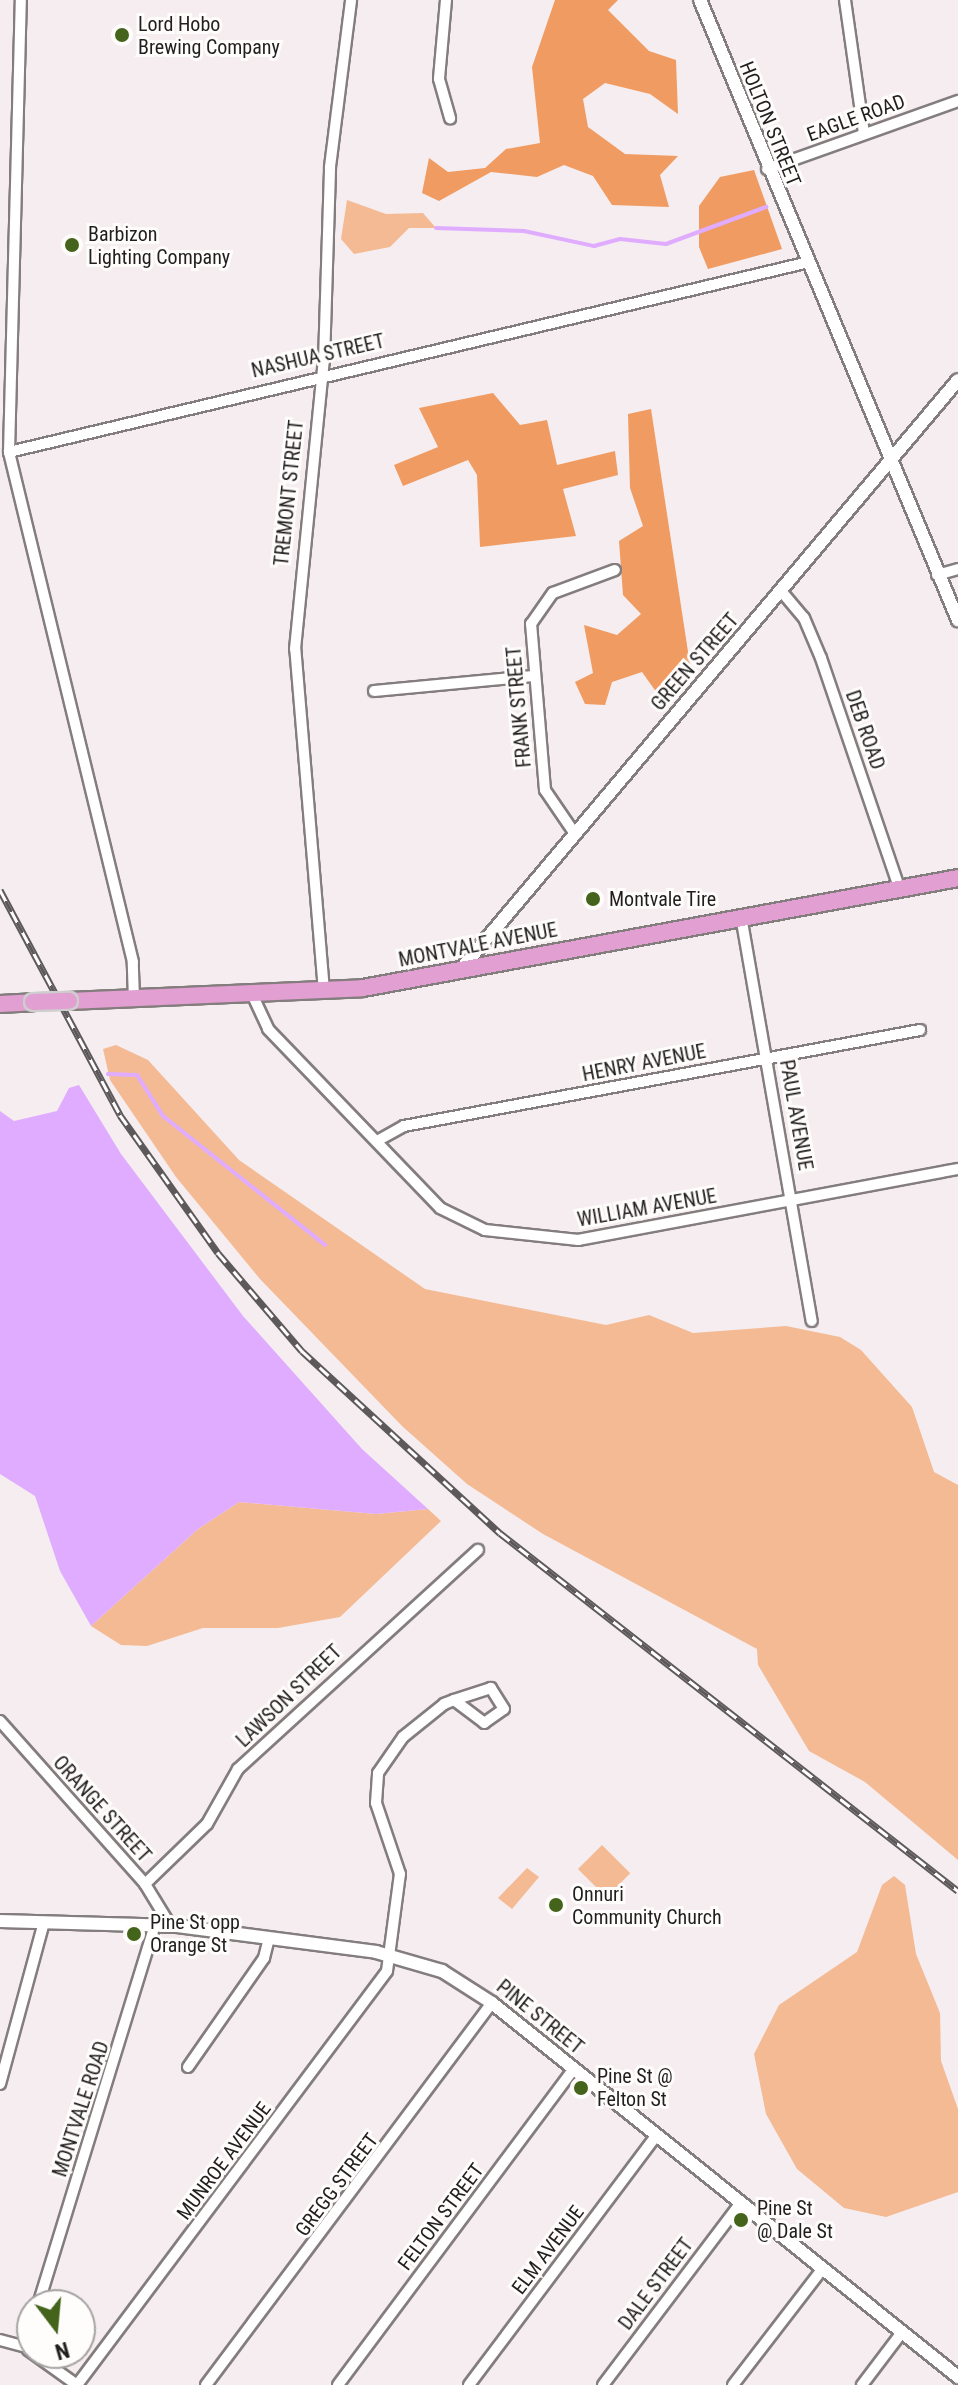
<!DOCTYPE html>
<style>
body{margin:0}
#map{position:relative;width:958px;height:2385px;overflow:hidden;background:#f5edef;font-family:"Roboto Condensed",sans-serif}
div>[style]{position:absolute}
.green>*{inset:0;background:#f4ba94;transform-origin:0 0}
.forest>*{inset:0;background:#f09b61}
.water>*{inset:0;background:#e0acff}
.stream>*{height:4px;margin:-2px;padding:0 2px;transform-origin:2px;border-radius:2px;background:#e0acff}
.roads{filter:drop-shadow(2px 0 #847d7e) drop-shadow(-2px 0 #847d7e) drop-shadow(0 2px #847d7e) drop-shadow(0 -2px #847d7e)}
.minor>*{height:10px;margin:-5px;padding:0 5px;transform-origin:5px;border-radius:5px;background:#fff}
.tertiary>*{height:12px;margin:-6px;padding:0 6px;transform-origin:6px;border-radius:6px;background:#fff}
.primary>*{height:16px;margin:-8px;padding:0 8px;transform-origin:8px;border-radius:8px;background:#e29fd1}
.rail>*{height:7px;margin-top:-3.5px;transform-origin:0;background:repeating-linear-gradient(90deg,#fffcfc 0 12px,#5d595a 0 24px);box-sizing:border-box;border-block:2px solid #5d595a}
.bridges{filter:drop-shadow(2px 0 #cecece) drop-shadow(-2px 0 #cecece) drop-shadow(0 2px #cecece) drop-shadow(0 -2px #cecece)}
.primary-bridge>*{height:16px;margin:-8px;padding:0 8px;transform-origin:8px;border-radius:8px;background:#e29fd1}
.dots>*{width:22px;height:22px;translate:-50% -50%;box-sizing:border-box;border:4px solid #fffcfc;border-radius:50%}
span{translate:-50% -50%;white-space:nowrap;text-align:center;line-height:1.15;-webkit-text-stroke:6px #fffcfc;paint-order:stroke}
.poi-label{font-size:20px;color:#211e1f}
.left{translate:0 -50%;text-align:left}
.street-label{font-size:20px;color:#211e1f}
.north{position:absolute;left:16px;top:2289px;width:80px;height:80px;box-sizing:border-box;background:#fffcfc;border:2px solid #a6a3a4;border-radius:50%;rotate:164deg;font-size:22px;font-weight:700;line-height:32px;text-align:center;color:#211e1f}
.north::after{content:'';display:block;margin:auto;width:28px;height:36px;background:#43641a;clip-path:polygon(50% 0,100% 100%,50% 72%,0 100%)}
</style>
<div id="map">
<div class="green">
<div style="clip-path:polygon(347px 200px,386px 214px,423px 213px,436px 228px,409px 228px,390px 247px,354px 254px,341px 239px)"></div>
<div style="clip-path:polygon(116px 1045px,148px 1060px,239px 1160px,425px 1289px,606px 1325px,649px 1315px,693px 1333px,786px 1326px,840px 1337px,861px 1350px,912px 1407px,934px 1472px,958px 1485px,958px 1860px,865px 1782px,809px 1751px,758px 1665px,757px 1649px,543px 1534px,467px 1484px,402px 1426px,260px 1279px,176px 1177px,110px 1080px,103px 1049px)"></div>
<div style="clip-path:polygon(239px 1502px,376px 1514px,428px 1509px,441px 1521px,340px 1617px,278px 1628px,203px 1628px,147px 1646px,121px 1645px,91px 1626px,198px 1529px)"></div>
<div style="left:602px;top:1845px;width:40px;height:34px;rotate:45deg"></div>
<div style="clip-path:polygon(527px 1868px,539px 1877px,512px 1909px,498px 1898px)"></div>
<div style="clip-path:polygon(894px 1876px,905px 1885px,916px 1954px,940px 2013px,941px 2061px,958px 2109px,958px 2192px,886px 2217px,844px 2208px,797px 2169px,766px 2114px,754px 2054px,779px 2005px,857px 1952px,882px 1885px)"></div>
</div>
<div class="forest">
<div style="clip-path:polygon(555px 0,618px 0,608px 10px,649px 51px,676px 60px,678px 114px,650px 94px,605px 83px,583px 99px,588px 127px,625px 154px,678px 156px,660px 175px,669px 207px,612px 205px,593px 176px,564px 165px,537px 177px,491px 172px,439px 201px,422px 193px,429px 158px,448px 172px,485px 168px,506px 149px,540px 143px,532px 67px)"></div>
<div style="clip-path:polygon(754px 170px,782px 249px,708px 269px,699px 247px,699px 206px,720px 177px)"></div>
<div style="clip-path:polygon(493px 393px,520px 425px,547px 420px,557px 465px,615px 451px,618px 475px,563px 489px,576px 536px,480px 547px,477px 475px,468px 460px,403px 486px,394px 465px,438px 447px,419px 408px)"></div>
<div style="clip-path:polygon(651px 409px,692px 678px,667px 707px,642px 672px,612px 682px,605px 705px,585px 704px,575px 682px,593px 673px,584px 625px,617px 635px,641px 614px,623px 595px,619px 541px,643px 526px,630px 488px,628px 414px)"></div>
</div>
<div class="water">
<div style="clip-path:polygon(79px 1085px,121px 1154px,243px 1316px,362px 1449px,428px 1509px,376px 1514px,239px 1502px,198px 1529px,91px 1626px,60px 1571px,35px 1496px,0 1474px,0 1111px,14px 1121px,57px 1111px,69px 1088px)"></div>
</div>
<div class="stream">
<div style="left:436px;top:228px;width:88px;rotate:2deg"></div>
<div style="left:524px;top:231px;width:72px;rotate:12.1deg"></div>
<div style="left:594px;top:246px;width:27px;rotate:-15deg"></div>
<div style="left:620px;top:239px;width:46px;rotate:6.2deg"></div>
<div style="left:666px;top:244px;width:107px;rotate:-20.3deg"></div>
<div style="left:108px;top:1074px;width:29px;rotate:2deg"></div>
<div style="left:137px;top:1075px;width:49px;rotate:57.6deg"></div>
<div style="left:163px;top:1116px;width:207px;rotate:38.5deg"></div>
</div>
<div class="roads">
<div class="minor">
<div style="left:446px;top:0;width:79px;rotate:95.1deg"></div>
<div style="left:439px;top:79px;width:41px;rotate:74.2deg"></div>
<div style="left:845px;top:0;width:135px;rotate:81.9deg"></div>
<div style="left:767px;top:169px;width:203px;rotate:-19.6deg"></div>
<div style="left:9px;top:452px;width:452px;rotate:-88.5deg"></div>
<div style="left:937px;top:575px;width:22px;rotate:-16deg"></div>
<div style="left:782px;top:592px;width:34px;rotate:50deg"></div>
<div style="left:804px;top:618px;width:43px;rotate:67deg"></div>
<div style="left:821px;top:658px;width:242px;rotate:71.2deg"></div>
<div style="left:374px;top:691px;width:160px;rotate:-5.4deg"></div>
<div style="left:575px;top:834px;width:53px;rotate:-124.3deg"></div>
<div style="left:545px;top:790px;width:167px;rotate:-94.8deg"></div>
<div style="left:531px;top:624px;width:38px;rotate:-55deg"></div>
<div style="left:553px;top:593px;width:66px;rotate:-20.4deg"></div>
<div style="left:741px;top:916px;width:411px;rotate:80.1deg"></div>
<div style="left:324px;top:991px;width:343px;rotate:-94.8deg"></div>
<div style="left:295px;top:649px;width:289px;rotate:-84.3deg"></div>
<div style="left:324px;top:361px;width:194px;rotate:-88.2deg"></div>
<div style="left:330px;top:167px;width:168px;rotate:-82.8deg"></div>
<div style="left:252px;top:994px;width:38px;rotate:65deg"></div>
<div style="left:268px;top:1029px;width:248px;rotate:46.1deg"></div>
<div style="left:440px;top:1208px;width:50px;rotate:26.1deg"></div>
<div style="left:485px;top:1230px;width:94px;rotate:6.1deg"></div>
<div style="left:578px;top:1240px;width:387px;rotate:-10.6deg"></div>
<div style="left:134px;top:999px;width:37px;rotate:-92deg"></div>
<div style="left:133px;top:962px;width:525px;rotate:-103.67deg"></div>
<div style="left:9px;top:452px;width:818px;rotate:-13.36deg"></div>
<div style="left:377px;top:1141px;width:31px;rotate:-29deg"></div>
<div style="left:404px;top:1126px;width:525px;rotate:-10.54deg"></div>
<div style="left:0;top:1721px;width:218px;rotate:48.3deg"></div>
<div style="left:145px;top:1884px;width:48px;rotate:58.6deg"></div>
<div style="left:145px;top:1884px;width:86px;rotate:-44.1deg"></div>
<div style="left:207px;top:1824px;width:63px;rotate:-60.6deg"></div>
<div style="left:238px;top:1769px;width:325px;rotate:-42.4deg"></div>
<div style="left:188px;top:2067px;width:133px;rotate:-55.1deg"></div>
<div style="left:264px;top:1958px;width:21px;rotate:-76deg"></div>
<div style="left:0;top:2084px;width:168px;rotate:-74.8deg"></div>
<div style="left:38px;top:2305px;width:399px;rotate:-72.9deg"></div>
<div style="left:32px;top:2325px;width:25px;rotate:99deg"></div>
<div style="left:28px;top:2350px;width:60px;rotate:35.5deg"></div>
<div style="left:0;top:2340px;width:27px;rotate:15deg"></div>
<div style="left:77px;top:2385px;width:517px;rotate:-53.17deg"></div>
<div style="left:387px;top:1971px;width:98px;rotate:-82.4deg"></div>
<div style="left:400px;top:1874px;width:75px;rotate:-108.7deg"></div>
<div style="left:376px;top:1803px;width:30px;rotate:-86deg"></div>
<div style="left:378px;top:1773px;width:44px;rotate:-55.2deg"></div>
<div style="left:403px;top:1737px;width:53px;rotate:-38.8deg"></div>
<div style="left:444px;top:1704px;width:11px;rotate:-22deg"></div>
<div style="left:454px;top:1700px;width:38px;rotate:37deg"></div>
<div style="left:484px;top:1723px;width:24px;rotate:-35deg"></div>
<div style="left:504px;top:1709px;width:25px;rotate:-122deg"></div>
<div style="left:491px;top:1688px;width:39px;rotate:162deg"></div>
<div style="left:206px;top:2385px;width:477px;rotate:-53.2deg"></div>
<div style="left:338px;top:2385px;width:393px;rotate:-53.3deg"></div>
<div style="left:469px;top:2385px;width:311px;rotate:-53.1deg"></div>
<div style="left:603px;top:2385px;width:226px;rotate:-52.9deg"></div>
<div style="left:733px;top:2385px;width:143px;rotate:-52.4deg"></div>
<div style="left:862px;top:2385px;width:63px;rotate:-52.8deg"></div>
</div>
<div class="tertiary">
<div style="left:700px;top:0;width:672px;rotate:67.41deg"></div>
<div style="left:462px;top:968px;width:769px;rotate:-49.85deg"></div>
<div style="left:0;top:1921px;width:177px;rotate:1.6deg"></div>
<div style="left:177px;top:1926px;width:201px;rotate:7.4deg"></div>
<div style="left:376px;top:1952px;width:69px;rotate:16.1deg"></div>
<div style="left:442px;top:1971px;width:59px;rotate:32.6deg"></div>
<div style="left:492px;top:2003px;width:598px;rotate:38.75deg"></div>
</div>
<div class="primary">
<div style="left:69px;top:1001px;width:294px;rotate:-2.5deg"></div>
<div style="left:363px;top:988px;width:605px;rotate:-10.47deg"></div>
<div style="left:0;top:1004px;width:33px;rotate:-3deg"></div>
</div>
</div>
<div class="rail">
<div style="left:0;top:890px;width:255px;rotate:61.9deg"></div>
<div style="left:120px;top:1115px;width:169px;rotate:54.6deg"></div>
<div style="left:218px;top:1253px;width:129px;rotate:49.4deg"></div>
<div style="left:302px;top:1351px;width:269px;rotate:42.6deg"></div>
<div style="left:500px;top:1533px;width:581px;rotate:38.01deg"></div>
</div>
<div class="bridges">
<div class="primary-bridge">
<div style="left:33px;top:1002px;width:36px;rotate:-2deg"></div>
</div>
</div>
<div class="dots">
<div style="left:122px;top:35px;background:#43641a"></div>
<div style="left:72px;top:245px;background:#43641a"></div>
<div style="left:593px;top:899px;background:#43641a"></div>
<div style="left:556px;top:1905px;background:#43641a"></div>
<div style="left:134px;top:1934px;background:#43641a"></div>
<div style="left:581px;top:2088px;background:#43641a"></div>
<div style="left:741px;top:2220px;background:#43641a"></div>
</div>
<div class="poi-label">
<span class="left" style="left:138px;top:36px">Lord Hobo<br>Brewing Company</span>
<span class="left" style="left:88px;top:246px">Barbizon<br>Lighting Company</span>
<span class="left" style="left:609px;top:899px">Montvale Tire</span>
<span class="left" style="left:572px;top:1906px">Onnuri<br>Community Church</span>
<span class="left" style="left:150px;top:1934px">Pine St opp<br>Orange St</span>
<span class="left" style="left:597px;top:2088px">Pine St @<br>Felton St</span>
<span class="left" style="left:757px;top:2220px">Pine St<br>@ Dale St</span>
</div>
<div class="street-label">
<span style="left:856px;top:118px;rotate:-20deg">EAGLE ROAD</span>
<span style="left:770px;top:124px;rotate:68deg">HOLTON STREET</span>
<span style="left:318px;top:356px;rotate:-13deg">NASHUA STREET</span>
<span style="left:289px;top:493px;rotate:-84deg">TREMONT STREET</span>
<span style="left:695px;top:662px;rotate:-49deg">GREEN STREET</span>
<span style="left:519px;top:707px;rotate:-95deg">FRANK STREET</span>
<span style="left:865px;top:730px;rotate:71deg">DEB ROAD</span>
<span style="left:478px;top:945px;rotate:-11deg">MONTVALE AVENUE</span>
<span style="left:644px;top:1063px;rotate:-11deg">HENRY AVENUE</span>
<span style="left:796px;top:1115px;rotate:80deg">PAUL AVENUE</span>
<span style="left:647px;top:1208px;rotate:-10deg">WILLIAM AVENUE</span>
<span style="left:289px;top:1696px;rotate:-44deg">LAWSON STREET</span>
<span style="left:102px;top:1809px;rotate:48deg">ORANGE STREET</span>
<span style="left:540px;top:2017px;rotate:39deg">PINE STREET</span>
<span style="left:81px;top:2109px;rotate:-72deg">MONTVALE ROAD</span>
<span style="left:224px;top:2161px;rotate:-53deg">MUNROE AVENUE</span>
<span style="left:337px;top:2185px;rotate:-53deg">GREGG STREET</span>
<span style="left:441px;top:2217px;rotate:-53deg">FELTON STREET</span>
<span style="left:548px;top:2250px;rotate:-53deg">ELM AVENUE</span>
<span style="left:656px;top:2284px;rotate:-53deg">DALE STREET</span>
</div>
<div class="north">N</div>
</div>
